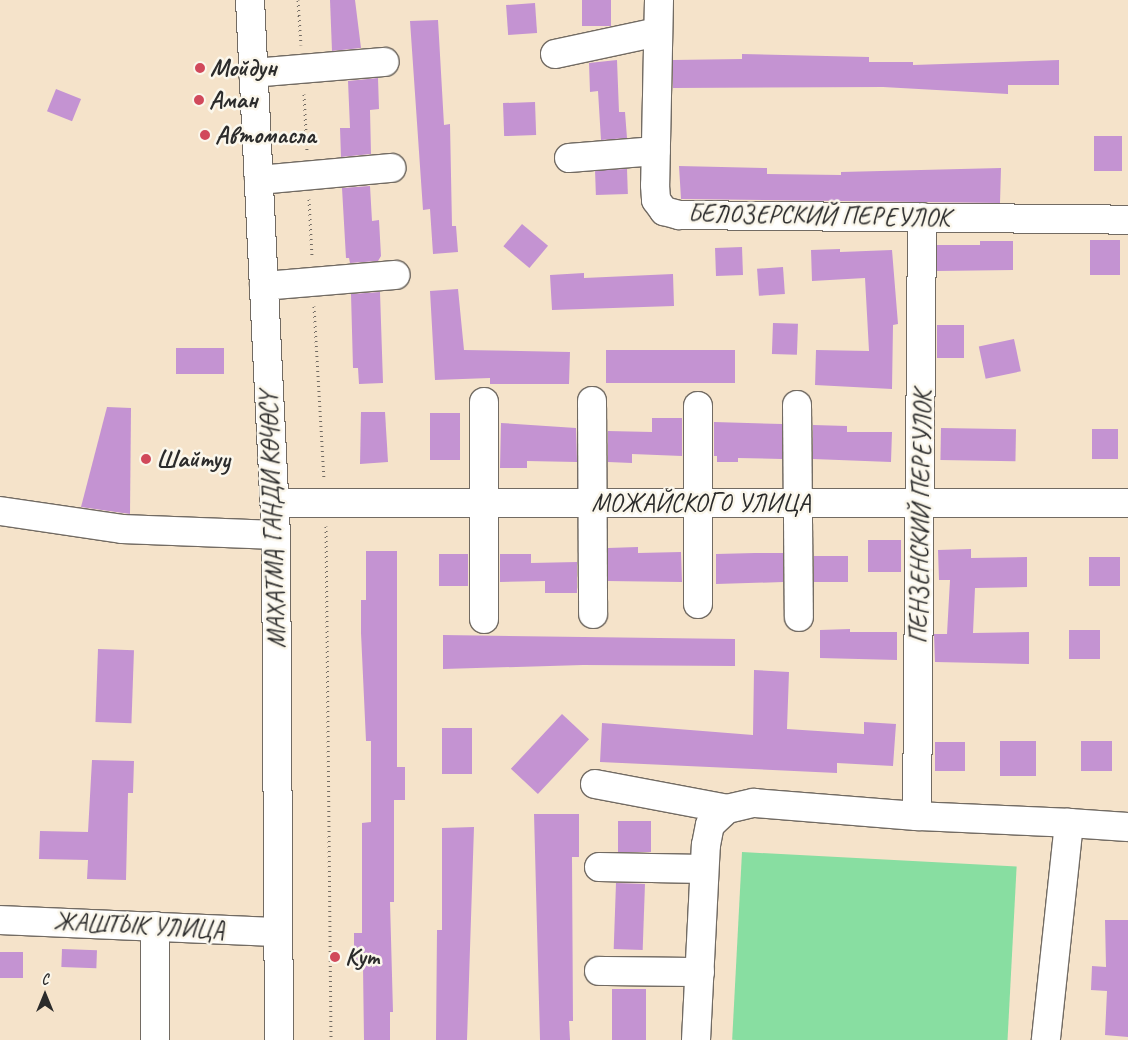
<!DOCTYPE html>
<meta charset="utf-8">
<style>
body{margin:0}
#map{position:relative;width:1128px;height:1040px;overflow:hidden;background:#f5e3ca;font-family:Caveat,sans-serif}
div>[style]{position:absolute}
.green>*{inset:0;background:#88dea1;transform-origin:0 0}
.building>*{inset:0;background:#c493d2;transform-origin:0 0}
.path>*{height:3px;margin-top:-1.5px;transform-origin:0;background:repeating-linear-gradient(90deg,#726b63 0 1px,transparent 0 5px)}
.roads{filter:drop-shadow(1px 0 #726b63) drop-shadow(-1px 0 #726b63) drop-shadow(0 1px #726b63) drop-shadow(0 -1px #726b63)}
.minor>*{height:28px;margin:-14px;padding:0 14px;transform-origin:14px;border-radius:14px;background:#fff}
.major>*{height:28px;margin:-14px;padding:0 14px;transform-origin:14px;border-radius:14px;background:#fff}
.dots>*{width:14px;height:14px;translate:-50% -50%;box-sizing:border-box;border:2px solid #fbf7ec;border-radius:50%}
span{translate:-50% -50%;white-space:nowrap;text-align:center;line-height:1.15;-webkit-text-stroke:5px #fbf7ec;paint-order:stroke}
.poi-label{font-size:25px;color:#2b2b2b;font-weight:700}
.left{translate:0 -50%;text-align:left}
.street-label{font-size:25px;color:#2b2b2b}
.north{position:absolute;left:20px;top:970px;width:50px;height:50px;-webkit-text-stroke:4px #fbf7ec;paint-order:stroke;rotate:0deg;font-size:14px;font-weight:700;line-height:20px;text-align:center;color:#2b2b2b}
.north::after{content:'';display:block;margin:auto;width:18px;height:22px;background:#2b2b2b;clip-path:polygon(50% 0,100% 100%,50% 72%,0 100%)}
</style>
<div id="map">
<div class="green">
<div style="left:742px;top:852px;width:275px;height:188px;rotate:3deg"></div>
</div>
<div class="building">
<div style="clip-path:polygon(330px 0,355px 0,361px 48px,332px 51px)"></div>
<div style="left:582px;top:0;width:29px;height:26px"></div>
<div style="left:535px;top:3px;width:30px;height:29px;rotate:86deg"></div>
<div style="clip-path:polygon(438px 20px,444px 125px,450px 124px,452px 226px,456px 226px,458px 252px,433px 254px,430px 209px,423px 210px,410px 21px)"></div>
<div style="clip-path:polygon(742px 54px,869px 57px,869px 62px,913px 62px,913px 65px,1059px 60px,1059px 85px,1008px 85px,1008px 94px,883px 87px,673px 88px,673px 60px,742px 59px)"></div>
<div style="clip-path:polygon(617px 60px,619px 112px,625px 112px,627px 138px,601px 140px,598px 91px,590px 92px,589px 63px)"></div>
<div style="clip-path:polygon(378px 78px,379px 109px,370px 110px,371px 154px,341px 157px,340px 128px,350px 128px,348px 81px)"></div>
<div style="left:56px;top:89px;width:27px;height:24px;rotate:22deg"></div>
<div style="left:535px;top:102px;width:33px;height:32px;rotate:88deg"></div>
<div style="left:1094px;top:136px;width:28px;height:35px"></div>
<div style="clip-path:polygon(679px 166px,767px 168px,767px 174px,841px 175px,841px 172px,1001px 168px,1000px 203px,681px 199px)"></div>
<div style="left:627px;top:169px;width:25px;height:32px;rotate:88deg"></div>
<div style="clip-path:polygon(370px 186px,372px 221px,379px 220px,381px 256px,378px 261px,350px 263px,349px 258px,346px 258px,342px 188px)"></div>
<div style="left:522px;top:224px;width:34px;height:29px;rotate:40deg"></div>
<div style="left:1090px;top:240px;width:30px;height:35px"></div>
<div style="clip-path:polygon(980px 241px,1013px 241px,1013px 270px,937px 271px,937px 245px,980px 245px)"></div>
<div style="left:742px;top:247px;width:28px;height:27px;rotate:88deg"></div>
<div style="clip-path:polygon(840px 249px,840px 252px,892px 250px,898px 324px,893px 325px,892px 389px,815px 385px,816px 350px,869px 351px,865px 278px,812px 281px,811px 250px)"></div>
<div style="left:783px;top:267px;width:27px;height:26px;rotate:86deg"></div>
<div style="clip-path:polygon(584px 273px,584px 278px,673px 274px,674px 306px,552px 310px,550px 275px)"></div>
<div style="clip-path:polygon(458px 289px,464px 350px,570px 352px,569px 384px,490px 384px,490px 378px,435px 380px,430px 291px)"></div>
<div style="clip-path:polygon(380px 292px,383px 383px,359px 384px,358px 368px,353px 368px,351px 294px)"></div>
<div style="left:773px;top:323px;width:25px;height:31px;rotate:2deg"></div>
<div style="left:937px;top:325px;width:27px;height:33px"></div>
<div style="left:1014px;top:339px;width:33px;height:36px;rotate:78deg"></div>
<div style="left:176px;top:348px;width:48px;height:26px"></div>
<div style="left:606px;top:350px;width:129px;height:33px"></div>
<div style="clip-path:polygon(107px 407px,131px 408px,130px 514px,81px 507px)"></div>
<div style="clip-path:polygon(361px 412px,385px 412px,388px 462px,360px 464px)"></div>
<div style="left:430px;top:413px;width:30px;height:47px"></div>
<div style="clip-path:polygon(652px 418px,682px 418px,682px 456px,632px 454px,632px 463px,608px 462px,608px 431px,652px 432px)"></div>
<div style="clip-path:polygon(714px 422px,782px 424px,782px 459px,738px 458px,738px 462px,717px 462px,717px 456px,714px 456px)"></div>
<div style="clip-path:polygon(501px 423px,576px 428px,577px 462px,527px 461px,527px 468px,500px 468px)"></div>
<div style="clip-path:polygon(813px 425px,847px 426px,847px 432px,892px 432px,891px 462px,813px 459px)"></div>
<div style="left:941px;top:428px;width:75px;height:32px;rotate:1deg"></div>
<div style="left:1092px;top:429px;width:26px;height:30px"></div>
<div style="left:868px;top:540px;width:33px;height:32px"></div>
<div style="clip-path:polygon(638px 547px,638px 553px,681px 552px,682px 582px,608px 581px,608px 548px)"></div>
<div style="clip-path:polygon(971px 549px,971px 558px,1027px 557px,1027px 587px,975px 588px,973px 633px,1029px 632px,1029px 664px,935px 662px,934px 634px,947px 634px,950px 580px,939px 580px,938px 550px)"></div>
<div style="clip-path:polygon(366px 551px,397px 551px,397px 767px,405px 767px,405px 800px,394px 800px,394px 902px,390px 902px,393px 1012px,390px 1012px,390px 1040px,364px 1040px,363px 967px,354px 967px,354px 933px,362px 933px,362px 823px,371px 822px,371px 741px,366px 741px,361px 633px,361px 600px,366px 600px)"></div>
<div style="clip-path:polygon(755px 553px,783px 553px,783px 582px,716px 584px,716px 554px)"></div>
<div style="left:439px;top:554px;width:29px;height:32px"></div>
<div style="clip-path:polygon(500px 554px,531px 554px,531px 563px,577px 562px,577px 593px,545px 593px,545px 581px,500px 582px)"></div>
<div style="left:814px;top:556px;width:34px;height:26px"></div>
<div style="left:1120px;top:557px;width:29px;height:31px;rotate:90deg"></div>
<div style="clip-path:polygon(850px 629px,850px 632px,897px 632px,897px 660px,820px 658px,820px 630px)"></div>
<div style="left:1069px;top:630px;width:31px;height:29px"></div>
<div style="clip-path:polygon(443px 635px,735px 639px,735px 666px,583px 665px,443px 669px)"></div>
<div style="left:98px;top:649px;width:36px;height:73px;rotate:2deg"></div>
<div style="clip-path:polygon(754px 670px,789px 672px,787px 729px,864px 734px,864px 722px,896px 724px,893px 766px,837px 763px,837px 773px,600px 762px,602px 723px,753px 735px)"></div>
<div style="left:562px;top:714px;width:37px;height:75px;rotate:43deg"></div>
<div style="left:442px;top:728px;width:30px;height:46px"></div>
<div style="left:1000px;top:741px;width:36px;height:35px"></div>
<div style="left:1081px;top:741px;width:31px;height:30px"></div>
<div style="left:935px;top:742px;width:30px;height:29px"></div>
<div style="clip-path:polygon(92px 760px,134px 761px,133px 793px,128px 793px,126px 880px,87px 879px,88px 860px,39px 859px,40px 831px,88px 832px)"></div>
<div style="clip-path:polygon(534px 814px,579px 814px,579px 857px,572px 857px,573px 1021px,569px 1021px,570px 1040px,540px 1040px)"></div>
<div style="left:651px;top:821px;width:31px;height:33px;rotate:90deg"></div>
<div style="clip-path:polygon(474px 827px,467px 1040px,436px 1040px,437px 930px,442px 930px,442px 828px)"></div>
<div style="left:616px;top:883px;width:29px;height:66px;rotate:2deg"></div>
<div style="clip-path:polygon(1105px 920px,1128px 920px,1128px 1037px,1105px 1035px,1107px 991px,1091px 990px,1092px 966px,1106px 967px)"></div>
<div style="left:62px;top:949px;width:35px;height:18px;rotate:2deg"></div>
<div style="left:0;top:952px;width:23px;height:26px"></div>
<div style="left:646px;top:989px;width:51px;height:34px;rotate:90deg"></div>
</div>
<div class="path">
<div style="left:298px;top:0;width:45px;rotate:86.2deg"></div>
<div style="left:304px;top:94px;width:58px;rotate:87deg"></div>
<div style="left:309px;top:199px;width:58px;rotate:87deg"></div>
<div style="left:314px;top:306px;width:173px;rotate:86.7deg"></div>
<div style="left:326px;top:526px;width:514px;rotate:89.44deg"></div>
</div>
<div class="roads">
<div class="minor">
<div style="left:659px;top:0;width:185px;rotate:91.2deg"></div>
<div style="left:655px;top:185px;width:15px;rotate:86deg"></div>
<div style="left:656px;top:200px;width:14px;rotate:54deg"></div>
<div style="left:664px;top:211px;width:16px;rotate:15deg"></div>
<div style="left:679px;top:215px;width:449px;rotate:0.6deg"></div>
<div style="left:555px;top:54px;width:105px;rotate:-12.1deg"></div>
<div style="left:253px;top:73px;width:132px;rotate:-4.8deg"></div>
<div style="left:569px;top:158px;width:87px;rotate:-4.6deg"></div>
<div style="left:259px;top:180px;width:133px;rotate:-5.2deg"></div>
<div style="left:264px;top:286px;width:132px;rotate:-4.8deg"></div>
<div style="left:592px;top:401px;width:213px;rotate:89.7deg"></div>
<div style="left:484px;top:402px;width:217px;rotate:90deg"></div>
<div style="left:797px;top:405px;width:212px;rotate:89.5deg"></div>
<div style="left:275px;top:503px;width:853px"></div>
<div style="left:0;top:511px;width:123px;rotate:8.4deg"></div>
<div style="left:122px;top:529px;width:154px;rotate:2.2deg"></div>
<div style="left:698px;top:604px;width:198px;rotate:-90deg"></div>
<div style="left:595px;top:784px;width:134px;rotate:10.7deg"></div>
<div style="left:917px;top:816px;width:152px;rotate:2.6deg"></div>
<div style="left:1069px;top:823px;width:218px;rotate:96.1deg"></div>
<div style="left:1069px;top:823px;width:59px;rotate:3.9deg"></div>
<div style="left:599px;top:867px;width:105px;rotate:1.1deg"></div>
<div style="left:0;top:920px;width:278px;rotate:2.5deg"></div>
<div style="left:155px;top:926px;width:114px;rotate:90deg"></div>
<div style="left:599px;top:971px;width:101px;rotate:0.6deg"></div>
<div style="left:696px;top:1040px;width:195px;rotate:-87.1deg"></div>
<div style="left:706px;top:845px;width:20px;rotate:-79deg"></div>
<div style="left:710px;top:825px;width:23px;rotate:-43deg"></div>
<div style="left:727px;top:809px;width:28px;rotate:-13deg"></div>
<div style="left:754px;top:803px;width:164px;rotate:4.6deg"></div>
<div style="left:917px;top:816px;width:599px;rotate:-89.52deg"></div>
</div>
<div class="major">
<div style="left:250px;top:0;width:536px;rotate:87.22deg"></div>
<div style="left:276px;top:535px;width:505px;rotate:89.66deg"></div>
</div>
</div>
<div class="dots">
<div style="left:200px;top:68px;background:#d1495b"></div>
<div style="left:199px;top:100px;background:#d1495b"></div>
<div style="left:205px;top:135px;background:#d1495b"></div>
<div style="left:146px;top:459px;background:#d1495b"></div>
<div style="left:335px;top:957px;background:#d1495b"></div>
</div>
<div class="poi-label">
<span class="left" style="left:210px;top:68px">Мойдун</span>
<span class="left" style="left:209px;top:100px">Аман</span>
<span class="left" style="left:215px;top:135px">Автомасла</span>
<span class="left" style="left:156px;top:459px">Шайтуу</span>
<span class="left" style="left:345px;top:957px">Кут</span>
</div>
<div class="street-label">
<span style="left:819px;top:216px;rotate:1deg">БЕЛОЗЕРСКИЙ ПЕРЕУЛОК</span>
<span style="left:701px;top:503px">МОЖАЙСКОГО УЛИЦА</span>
<span style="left:921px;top:517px;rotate:-89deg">ПЕНЗЕНСКИЙ ПЕРЕУЛОК</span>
<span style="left:273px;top:520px;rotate:-92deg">МАХАТМА ГАНДИ КӨЧӨСҮ</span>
<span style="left:139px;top:926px;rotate:3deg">ЖАШТЫК УЛИЦА</span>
</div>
<div class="north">С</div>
</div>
